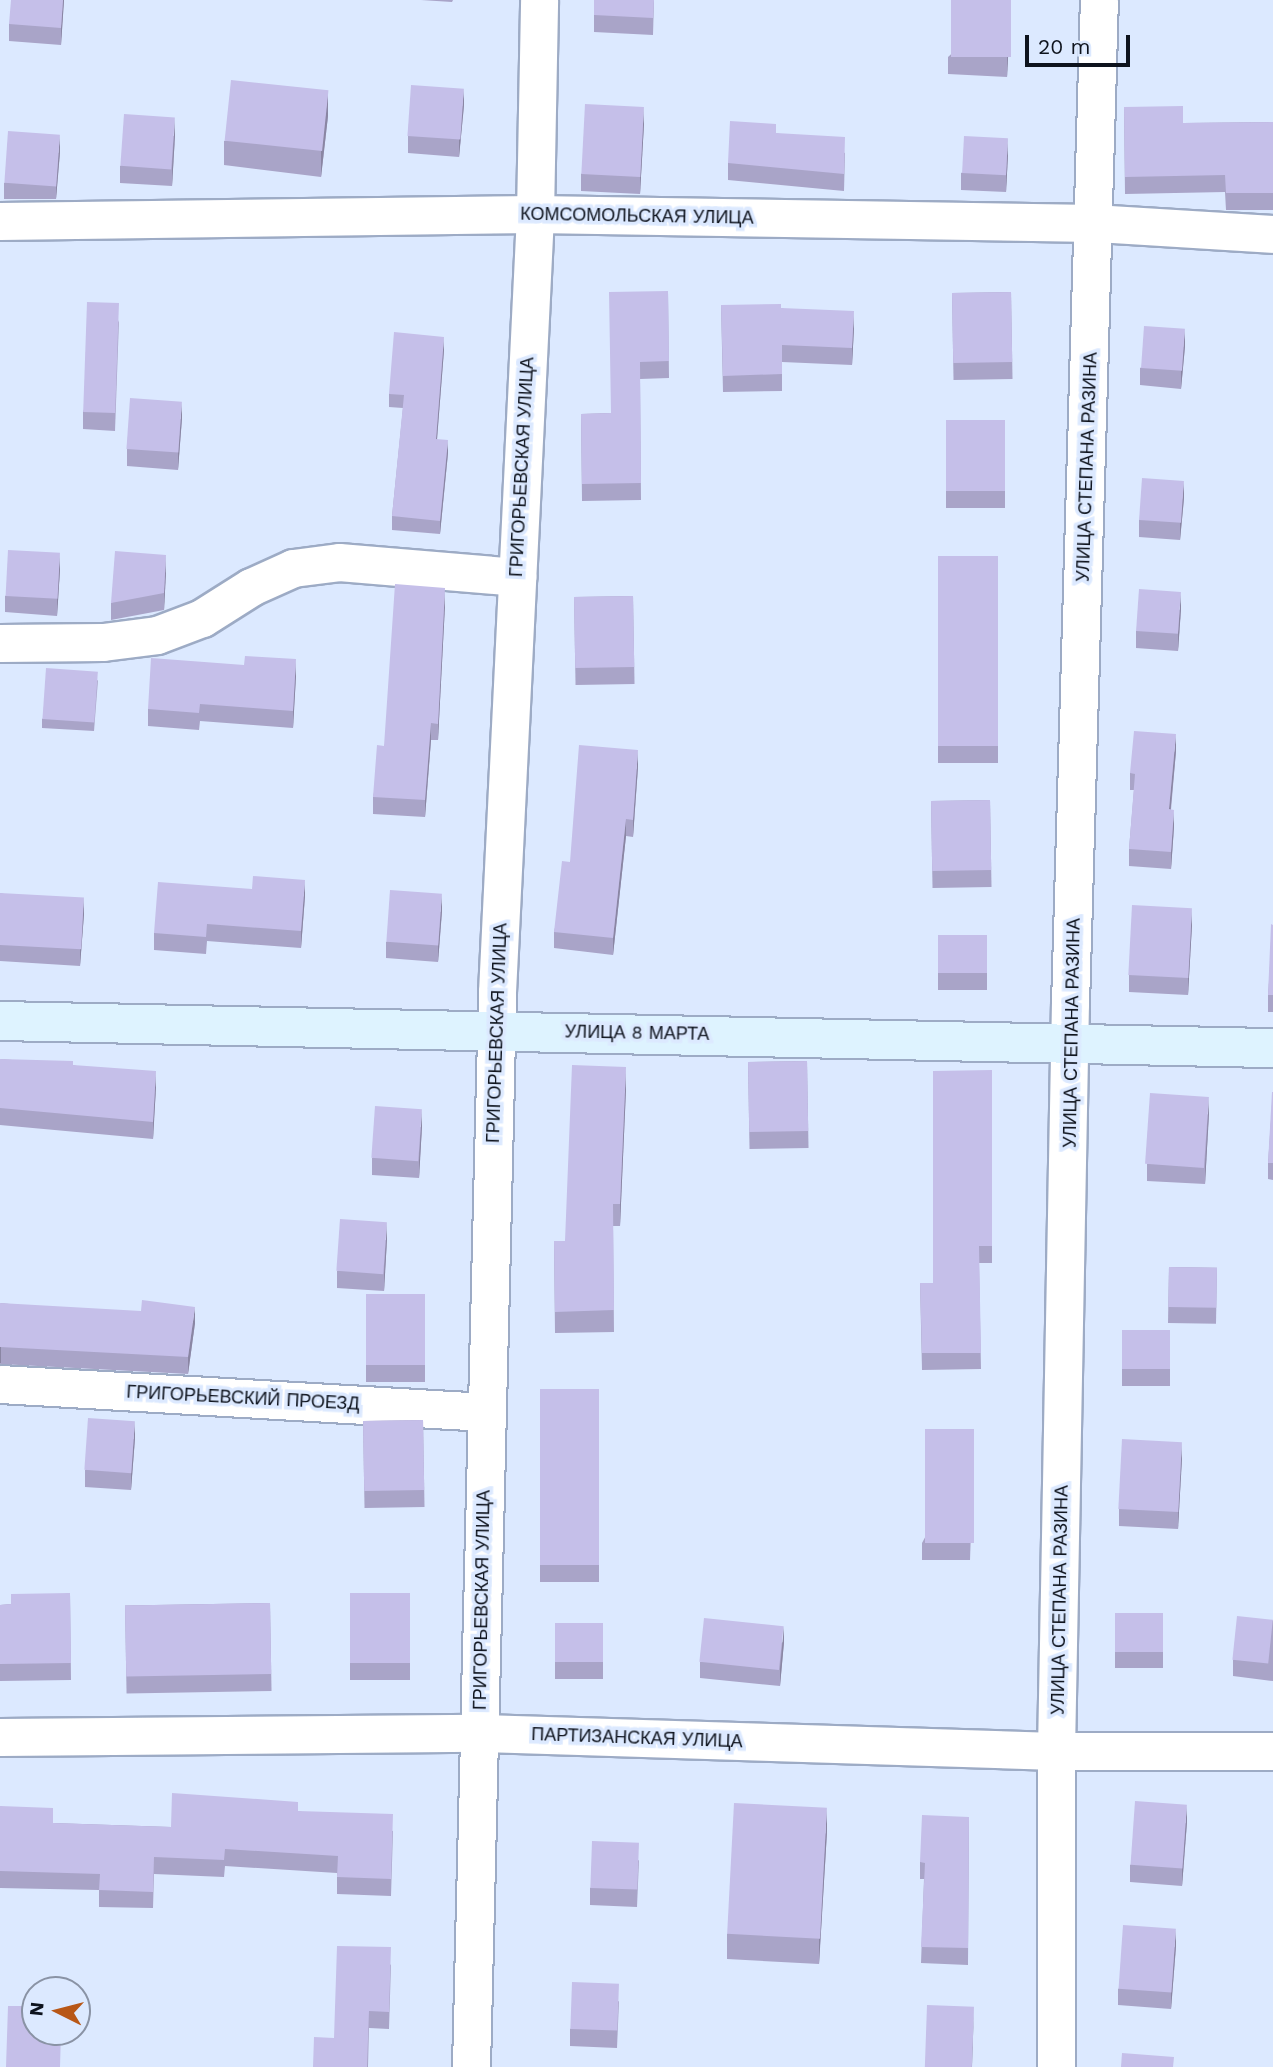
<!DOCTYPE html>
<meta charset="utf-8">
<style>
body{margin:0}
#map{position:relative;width:1273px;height:2067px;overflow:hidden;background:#dce9ff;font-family:"Work Sans",sans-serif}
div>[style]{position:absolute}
.roads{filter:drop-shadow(2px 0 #9dabc5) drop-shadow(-2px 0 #9dabc5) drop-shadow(0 2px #9dabc5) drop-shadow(0 -2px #9dabc5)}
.street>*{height:37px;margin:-18.5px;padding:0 18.5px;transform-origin:18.5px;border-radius:18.5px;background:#fff}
.secondary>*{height:38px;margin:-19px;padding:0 19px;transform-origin:19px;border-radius:19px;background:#def3ff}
.wall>*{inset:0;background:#a9a4c8;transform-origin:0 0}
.shaded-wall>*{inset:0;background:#8a86a3;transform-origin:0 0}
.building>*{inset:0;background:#c5bfe9;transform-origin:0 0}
span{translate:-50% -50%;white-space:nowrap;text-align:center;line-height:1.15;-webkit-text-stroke:7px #dce9ff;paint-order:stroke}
.street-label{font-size:18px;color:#0e131d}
.north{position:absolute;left:21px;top:1976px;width:70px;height:70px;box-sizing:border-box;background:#dce9ff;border:2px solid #8a93a5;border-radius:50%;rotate:276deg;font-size:19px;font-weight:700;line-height:28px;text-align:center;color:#0e131d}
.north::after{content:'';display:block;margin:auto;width:24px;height:32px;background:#b85717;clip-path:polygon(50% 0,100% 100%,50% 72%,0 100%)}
.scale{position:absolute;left:1025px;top:35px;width:105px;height:32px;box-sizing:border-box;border:4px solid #0e131d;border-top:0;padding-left:9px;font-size:21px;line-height:24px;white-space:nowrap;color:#0e131d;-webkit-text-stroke:5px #dce9ff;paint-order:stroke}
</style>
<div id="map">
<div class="roads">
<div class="street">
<div style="left:0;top:221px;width:535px;rotate:-0.75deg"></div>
<div style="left:535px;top:214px;width:560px;rotate:0.92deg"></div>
<div style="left:1095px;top:223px;width:178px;rotate:3.5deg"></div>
<div style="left:0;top:643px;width:103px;rotate:-0.6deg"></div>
<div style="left:103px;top:642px;width:54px;rotate:-7.4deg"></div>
<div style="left:157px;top:635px;width:48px;rotate:-20.7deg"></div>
<div style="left:202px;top:618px;width:58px;rotate:-32.3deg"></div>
<div style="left:251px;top:587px;width:46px;rotate:-24.3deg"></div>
<div style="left:293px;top:568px;width:46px;rotate:-7.4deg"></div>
<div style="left:339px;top:562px;width:179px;rotate:4.8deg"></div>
<div style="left:0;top:1384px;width:487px;rotate:3.3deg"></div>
<div style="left:0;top:1737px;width:479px;rotate:-0.5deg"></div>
<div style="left:479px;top:1733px;width:577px;rotate:1.79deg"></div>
<div style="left:1056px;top:1751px;width:217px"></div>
<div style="left:471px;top:2067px;width:1075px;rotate:-88.61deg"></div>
<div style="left:497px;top:992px;width:779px;rotate:-87.2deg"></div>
<div style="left:535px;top:214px;width:214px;rotate:-88.9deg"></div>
<div style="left:1056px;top:2067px;width:316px;rotate:-90deg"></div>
<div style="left:1056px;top:1751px;width:747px;rotate:-88.93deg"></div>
<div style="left:1070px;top:1004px;width:1004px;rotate:-88.35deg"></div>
</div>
<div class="secondary">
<div style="left:0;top:1021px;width:1273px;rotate:1.22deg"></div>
</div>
</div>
<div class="wall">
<div style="clip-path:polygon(64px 0,61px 45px,9px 41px,9px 24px)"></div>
<div style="clip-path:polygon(421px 0,453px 0,452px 2px)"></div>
<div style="clip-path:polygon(654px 0,653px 35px,594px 32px,594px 15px)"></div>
<div style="clip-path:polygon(1011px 0,1007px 77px,948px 74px,948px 57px)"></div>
<div style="clip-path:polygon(464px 105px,459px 157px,408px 153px,408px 136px)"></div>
<div style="clip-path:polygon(1124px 107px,1183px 123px,1273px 122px,1273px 210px,1226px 210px,1225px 192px,1125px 194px)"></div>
<div style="clip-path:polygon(328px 116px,321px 177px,224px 165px,224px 141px)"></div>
<div style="clip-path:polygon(644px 124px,640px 194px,581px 191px,581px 174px)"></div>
<div style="clip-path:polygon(776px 133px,845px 153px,844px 191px,728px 180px,728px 163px)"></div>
<div style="clip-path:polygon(175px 135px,172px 186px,120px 183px,120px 166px)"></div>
<div style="clip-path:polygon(60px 152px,56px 199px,4px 199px,4px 183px)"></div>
<div style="clip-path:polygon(1008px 155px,1006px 192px,961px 190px,961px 173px)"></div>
<div style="clip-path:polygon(668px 291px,669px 378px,640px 379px,641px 500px,582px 501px,581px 414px,611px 413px)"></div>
<div style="left:1011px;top:292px;width:87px;height:59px;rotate:89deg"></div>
<div style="clip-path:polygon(721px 305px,781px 308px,854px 328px,852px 365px,782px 362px,782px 391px,723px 392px)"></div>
<div style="clip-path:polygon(119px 320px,115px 431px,83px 429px,83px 412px)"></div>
<div style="clip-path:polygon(1185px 346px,1181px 389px,1140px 385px,1140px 368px)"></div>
<div style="clip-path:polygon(444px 350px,437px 439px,448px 453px,440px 534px,392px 530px,392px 516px,403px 408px,389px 407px,389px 394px)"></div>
<div style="clip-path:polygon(182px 418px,178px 470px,127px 466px,127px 449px)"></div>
<div style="left:946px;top:420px;width:59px;height:88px"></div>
<div style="clip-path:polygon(1184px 498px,1180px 540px,1139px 537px,1139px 520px)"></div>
<div style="left:998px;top:556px;width:207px;height:60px;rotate:90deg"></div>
<div style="clip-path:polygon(60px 570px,57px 616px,5px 612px,5px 596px)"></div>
<div style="clip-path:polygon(166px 572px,164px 610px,111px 620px,111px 603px)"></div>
<div style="left:633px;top:596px;width:88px;height:59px;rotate:89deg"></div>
<div style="clip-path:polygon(445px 605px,438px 740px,431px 740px,425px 817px,373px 814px,373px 797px,384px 746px)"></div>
<div style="clip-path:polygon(1181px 609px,1178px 651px,1136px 648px,1136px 631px)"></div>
<div style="clip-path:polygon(244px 665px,296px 676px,293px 728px,200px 721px,199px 730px,148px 726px,148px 709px)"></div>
<div style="clip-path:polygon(98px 680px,94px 731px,42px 728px,42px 719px)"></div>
<div style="clip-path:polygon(1176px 751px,1171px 810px,1174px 827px,1171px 869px,1129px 866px,1129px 849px,1134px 790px,1130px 790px,1130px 773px)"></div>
<div style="clip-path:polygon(638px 767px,633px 837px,626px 836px,613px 955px,554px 948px,554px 932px,570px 862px)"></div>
<div style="left:990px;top:800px;width:87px;height:59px;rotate:89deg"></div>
<div style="clip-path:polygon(0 893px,84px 914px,80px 966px,0 961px)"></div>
<div style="clip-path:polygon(305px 896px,301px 948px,207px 941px,206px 954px,154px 950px,154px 933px)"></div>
<div style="clip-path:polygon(442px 911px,438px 962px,386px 958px,386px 942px)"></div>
<div style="clip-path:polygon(1192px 925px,1188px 995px,1129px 992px,1129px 975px)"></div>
<div style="clip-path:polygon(1273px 925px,1273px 1012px,1268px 1012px,1268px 995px)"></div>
<div style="left:938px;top:935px;width:49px;height:55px"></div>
<div style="clip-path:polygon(0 1059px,73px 1065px,156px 1087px,153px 1139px,0 1125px)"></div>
<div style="left:807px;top:1061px;width:87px;height:59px;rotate:89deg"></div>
<div style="clip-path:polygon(992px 1070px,992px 1263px,979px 1263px,981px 1369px,922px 1370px,920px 1283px,933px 1283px)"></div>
<div style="clip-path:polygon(626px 1089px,620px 1226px,613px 1226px,614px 1332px,555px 1333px,554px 1241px,565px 1241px)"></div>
<div style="clip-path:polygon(1273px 1092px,1273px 1180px,1268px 1179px,1268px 1163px)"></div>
<div style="clip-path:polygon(1209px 1113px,1205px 1184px,1147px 1181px,1147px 1164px)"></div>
<div style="clip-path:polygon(422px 1126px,419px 1178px,372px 1175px,372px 1158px)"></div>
<div style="clip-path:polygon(387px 1239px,384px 1291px,337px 1288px,337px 1271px)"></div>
<div style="left:1169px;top:1267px;width:48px;height:56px;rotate:1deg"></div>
<div style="left:366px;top:1294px;width:59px;height:88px"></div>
<div style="clip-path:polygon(0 1303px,195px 1323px,188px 1374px,0 1364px)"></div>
<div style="left:1122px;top:1330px;width:48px;height:56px"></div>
<div style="left:599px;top:1389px;width:193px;height:59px;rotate:90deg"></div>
<div style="left:423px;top:1420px;width:87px;height:60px;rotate:89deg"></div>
<div style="clip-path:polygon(135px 1438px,131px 1490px,85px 1487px,85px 1470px)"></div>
<div style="clip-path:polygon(974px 1446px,970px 1560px,922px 1560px,922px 1543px)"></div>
<div style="clip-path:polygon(1182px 1458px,1178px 1529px,1119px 1526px,1119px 1509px)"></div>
<div style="clip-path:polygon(70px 1593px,71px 1680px,0 1681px,0 1605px,11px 1604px)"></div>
<div style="left:410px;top:1593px;width:87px;height:60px;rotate:90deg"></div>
<div style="left:270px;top:1603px;width:88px;height:145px;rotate:89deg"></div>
<div style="left:1115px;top:1613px;width:48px;height:55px"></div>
<div style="clip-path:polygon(1273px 1620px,1273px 1681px,1233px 1676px,1233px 1660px)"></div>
<div style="left:555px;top:1623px;width:48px;height:56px"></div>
<div style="clip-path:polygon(784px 1642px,780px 1686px,700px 1678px,700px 1662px)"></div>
<div style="clip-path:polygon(0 1806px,53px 1823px,171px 1827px,298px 1811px,393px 1831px,391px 1896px,337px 1894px,337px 1873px,225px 1866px,224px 1877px,154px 1874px,153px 1908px,99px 1907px,99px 1890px,0 1888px)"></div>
<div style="clip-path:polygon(969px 1817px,968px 1965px,921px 1963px,924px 1879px,920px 1879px,920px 1862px)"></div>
<div style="clip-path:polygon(1187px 1822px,1182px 1886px,1130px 1882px,1130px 1865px)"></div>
<div style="clip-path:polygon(827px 1832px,819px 1964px,727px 1959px,727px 1934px)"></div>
<div style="clip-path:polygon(639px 1860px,637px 1907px,590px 1905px,590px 1888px)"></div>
<div style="clip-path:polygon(1176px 1946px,1171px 2009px,1118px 2005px,1118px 1989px)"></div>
<div style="clip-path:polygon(391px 1964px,389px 2029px,369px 2028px,368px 2067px,313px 2067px,334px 2038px)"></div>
<div style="clip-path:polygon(619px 2001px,617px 2048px,570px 2046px,570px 2029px)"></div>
</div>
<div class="shaded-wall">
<div style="clip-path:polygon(63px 0,64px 0,61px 45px,61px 28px)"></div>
<div style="clip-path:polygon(1011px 0,1007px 77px,1007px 60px)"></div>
<div style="clip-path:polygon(464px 89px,464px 105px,459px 157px,459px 140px)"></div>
<div style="clip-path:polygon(328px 91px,328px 116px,321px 177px,321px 152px)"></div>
<div style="clip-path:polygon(644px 107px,644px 124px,640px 194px,640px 177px)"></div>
<div style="clip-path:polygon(175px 118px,175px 135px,172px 186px,172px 169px)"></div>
<div style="clip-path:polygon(60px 135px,60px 152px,56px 199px,56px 182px)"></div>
<div style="clip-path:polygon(1008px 138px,1008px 155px,1006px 192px,1006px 175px)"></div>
<div style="clip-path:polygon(854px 311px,854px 328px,852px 365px,852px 348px)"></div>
<div style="clip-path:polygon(1185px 329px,1185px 346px,1181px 389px,1181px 372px)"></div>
<div style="clip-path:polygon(444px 337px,444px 350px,436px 452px,436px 439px)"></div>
<div style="clip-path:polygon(182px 402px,182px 418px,178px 470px,178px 453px)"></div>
<div style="clip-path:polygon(448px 440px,448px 453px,440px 534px,440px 521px)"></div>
<div style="clip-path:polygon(1184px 481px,1184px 498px,1180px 540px,1180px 523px)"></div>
<div style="clip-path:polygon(60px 553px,60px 570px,57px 616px,57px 599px)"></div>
<div style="clip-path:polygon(166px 555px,166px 572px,164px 610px,164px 593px)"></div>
<div style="clip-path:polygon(445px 588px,445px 605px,438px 740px,438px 724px)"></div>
<div style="clip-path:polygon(1181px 592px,1181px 609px,1178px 651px,1178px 634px)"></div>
<div style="clip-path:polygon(296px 659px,296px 676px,293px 728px,293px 711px)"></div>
<div style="clip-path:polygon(431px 723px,431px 740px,425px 817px,425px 800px)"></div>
<div style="clip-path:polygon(1176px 734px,1176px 751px,1169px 826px,1169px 809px)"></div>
<div style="clip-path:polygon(638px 750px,638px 767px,633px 837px,633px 820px)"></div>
<div style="clip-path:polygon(1174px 810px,1174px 827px,1171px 869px,1171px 852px)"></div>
<div style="clip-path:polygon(626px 819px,626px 836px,613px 955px,613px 938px)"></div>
<div style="clip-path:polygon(305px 880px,305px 896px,301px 948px,301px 931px)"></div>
<div style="clip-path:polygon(442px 894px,442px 911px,438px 962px,438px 945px)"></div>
<div style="clip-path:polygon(84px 897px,84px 914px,80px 966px,80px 949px)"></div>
<div style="clip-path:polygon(1192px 908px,1192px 925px,1188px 995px,1188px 978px)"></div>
<div style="clip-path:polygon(626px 1067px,626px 1089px,620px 1226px,620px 1204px)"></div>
<div style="clip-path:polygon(156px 1071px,156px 1087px,153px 1139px,153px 1122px)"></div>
<div style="clip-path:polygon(1209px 1097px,1209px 1113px,1205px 1184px,1205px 1167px)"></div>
<div style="clip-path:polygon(422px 1109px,422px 1126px,419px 1178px,419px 1161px)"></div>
<div style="clip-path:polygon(387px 1222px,387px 1239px,384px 1291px,384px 1274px)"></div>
<div style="clip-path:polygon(195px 1307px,195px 1323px,188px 1374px,188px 1357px)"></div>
<div style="left:1px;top:1346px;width:17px;height:1px;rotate:90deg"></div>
<div style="clip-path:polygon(135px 1421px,135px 1438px,131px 1490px,131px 1473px)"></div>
<div style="clip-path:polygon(1182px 1442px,1182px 1458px,1178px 1529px,1178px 1512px)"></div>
<div style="clip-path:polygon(784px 1626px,784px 1642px,780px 1686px,780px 1669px)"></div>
<div style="clip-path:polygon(1187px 1805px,1187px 1822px,1182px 1886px,1182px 1869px)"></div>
<div style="clip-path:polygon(827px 1808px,827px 1832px,819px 1964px,819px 1939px)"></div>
<div style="clip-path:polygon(1176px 1929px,1176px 1946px,1171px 2009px,1171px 1993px)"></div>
<div style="clip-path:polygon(974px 2007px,972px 2067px,971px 2067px)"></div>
</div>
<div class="building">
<div style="clip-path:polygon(11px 0,63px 0,61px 28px,9px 24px)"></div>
<div style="clip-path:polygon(594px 0,654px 0,653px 18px,594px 15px)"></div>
<div style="left:951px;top:0;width:60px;height:57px"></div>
<div style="left:231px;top:80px;width:98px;height:61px;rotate:6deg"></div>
<div style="left:411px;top:85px;width:53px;height:51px;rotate:4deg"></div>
<div style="left:585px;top:104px;width:59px;height:70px;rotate:3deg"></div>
<div style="clip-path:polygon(1183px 106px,1183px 123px,1273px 122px,1273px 193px,1226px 193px,1225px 175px,1125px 177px,1124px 107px)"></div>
<div style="left:124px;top:114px;width:51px;height:52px;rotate:4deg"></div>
<div style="clip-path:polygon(730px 121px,776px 124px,776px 133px,845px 137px,844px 174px,728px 163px)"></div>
<div style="left:8px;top:131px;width:52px;height:52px;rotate:4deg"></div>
<div style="left:964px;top:136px;width:44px;height:37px;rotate:3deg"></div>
<div style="clip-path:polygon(668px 291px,669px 361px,640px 362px,641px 483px,582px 484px,581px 414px,611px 413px,609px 292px)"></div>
<div style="left:1011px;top:292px;width:70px;height:59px;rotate:89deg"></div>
<div style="left:87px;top:302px;width:32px;height:110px;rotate:2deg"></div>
<div style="clip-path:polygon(781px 304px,781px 308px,854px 311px,852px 348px,782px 345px,782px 374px,723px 376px,721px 305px)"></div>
<div style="left:1144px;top:326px;width:41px;height:42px;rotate:4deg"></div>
<div style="clip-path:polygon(394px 332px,444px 337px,436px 439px,448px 440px,440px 521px,392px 516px,404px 395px,389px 394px)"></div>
<div style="left:130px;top:398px;width:52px;height:51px;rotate:4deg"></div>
<div style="left:946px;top:420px;width:59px;height:71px"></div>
<div style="left:1142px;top:478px;width:42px;height:42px;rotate:4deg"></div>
<div style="left:8px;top:550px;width:52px;height:46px;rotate:3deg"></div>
<div style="clip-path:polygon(115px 551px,166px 555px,164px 593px,111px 603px)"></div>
<div style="left:998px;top:556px;width:190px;height:60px;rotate:90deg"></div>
<div style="clip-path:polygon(395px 584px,445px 588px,438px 724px,431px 723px,425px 800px,373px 797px,377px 745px,384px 746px)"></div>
<div style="left:1139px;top:589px;width:42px;height:42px;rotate:4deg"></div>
<div style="left:633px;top:596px;width:71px;height:59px;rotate:89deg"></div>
<div style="clip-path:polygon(245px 656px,296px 659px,293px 711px,200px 704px,199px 713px,148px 709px,151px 658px,244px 665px)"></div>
<div style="left:46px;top:668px;width:52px;height:51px;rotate:4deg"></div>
<div style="clip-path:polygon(1134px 731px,1176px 734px,1169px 809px,1174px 810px,1171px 852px,1129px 849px,1135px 774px,1130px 773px)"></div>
<div style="clip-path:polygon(579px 745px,638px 750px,633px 820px,626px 819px,613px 938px,554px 932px,562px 861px,570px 862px)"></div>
<div style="left:990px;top:800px;width:70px;height:59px;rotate:89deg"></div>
<div style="clip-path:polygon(253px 876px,305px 880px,301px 931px,207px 924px,206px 937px,154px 933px,158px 882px,252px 889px)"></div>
<div style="left:390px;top:890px;width:52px;height:52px;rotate:4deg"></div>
<div style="left:0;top:893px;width:84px;height:52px;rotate:3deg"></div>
<div style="left:1132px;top:905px;width:60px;height:70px;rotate:3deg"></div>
<div style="clip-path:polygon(1271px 924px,1273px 925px,1273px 995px,1268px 995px)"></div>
<div style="left:938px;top:935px;width:49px;height:38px"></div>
<div style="clip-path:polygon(0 1059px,73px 1061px,73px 1065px,156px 1071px,153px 1122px,0 1108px)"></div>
<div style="left:807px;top:1061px;width:70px;height:59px;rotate:89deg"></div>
<div style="clip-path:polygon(572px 1065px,626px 1067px,620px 1204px,613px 1204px,614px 1310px,555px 1312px,554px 1241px,565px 1241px)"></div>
<div style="clip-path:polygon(992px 1070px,992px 1246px,979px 1246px,981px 1353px,922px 1353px,920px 1283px,933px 1283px,933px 1071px)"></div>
<div style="clip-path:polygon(1272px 1092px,1273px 1092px,1273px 1163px,1268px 1163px)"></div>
<div style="left:1150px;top:1093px;width:59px;height:71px;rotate:4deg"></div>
<div style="left:375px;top:1106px;width:47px;height:52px;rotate:4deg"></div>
<div style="left:340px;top:1219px;width:47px;height:52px;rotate:4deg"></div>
<div style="left:1169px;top:1267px;width:48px;height:40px;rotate:1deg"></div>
<div style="left:366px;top:1294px;width:59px;height:71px"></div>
<div style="clip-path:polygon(142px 1300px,195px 1307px,188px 1357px,0 1347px,0 1303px,141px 1311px)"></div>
<div style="left:1122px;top:1330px;width:48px;height:39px"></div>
<div style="left:599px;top:1389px;width:176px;height:59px;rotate:90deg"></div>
<div style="left:88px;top:1418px;width:47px;height:52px;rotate:4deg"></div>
<div style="left:423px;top:1420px;width:70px;height:60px;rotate:89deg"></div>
<div style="left:925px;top:1429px;width:49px;height:114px"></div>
<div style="left:1122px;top:1439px;width:60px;height:70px;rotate:3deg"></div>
<div style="clip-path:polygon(70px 1593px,71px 1663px,0 1664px,0 1605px,11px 1604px,11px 1594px)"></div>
<div style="left:410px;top:1593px;width:70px;height:60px;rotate:90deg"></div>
<div style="left:270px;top:1603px;width:71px;height:145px;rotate:89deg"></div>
<div style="left:1115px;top:1613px;width:48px;height:39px"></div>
<div style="left:1237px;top:1616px;width:36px;height:44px;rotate:6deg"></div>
<div style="left:704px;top:1618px;width:80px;height:44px;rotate:6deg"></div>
<div style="left:555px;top:1623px;width:48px;height:39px"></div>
<div style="clip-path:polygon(172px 1793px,298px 1802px,298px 1811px,393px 1814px,391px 1879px,337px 1877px,338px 1856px,225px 1849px,224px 1860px,154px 1857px,153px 1892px,99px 1890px,100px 1874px,0 1871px,0 1806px,53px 1808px,53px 1823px,171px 1827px)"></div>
<div style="left:1135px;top:1801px;width:52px;height:64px;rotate:4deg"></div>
<div style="left:734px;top:1803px;width:93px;height:131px;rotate:3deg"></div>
<div style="clip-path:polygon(922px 1815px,969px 1817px,968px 1948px,921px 1947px,925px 1863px,920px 1862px)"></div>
<div style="left:592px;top:1841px;width:47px;height:47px;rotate:2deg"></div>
<div style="left:1123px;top:1925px;width:53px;height:64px;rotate:4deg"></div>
<div style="clip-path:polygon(337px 1946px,391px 1947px,389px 2012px,369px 2011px,367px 2067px,313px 2067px,314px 2037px,334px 2038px)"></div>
<div style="left:572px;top:1982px;width:47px;height:47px;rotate:2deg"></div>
<div style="left:927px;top:2005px;width:47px;height:62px;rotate:2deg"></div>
<div style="clip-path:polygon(8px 2006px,35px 2006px,35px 2032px,61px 2032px,60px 2067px,6px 2067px)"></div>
<div style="clip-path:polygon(1122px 2053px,1174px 2057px,1173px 2067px,1121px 2067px)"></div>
</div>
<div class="street-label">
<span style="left:637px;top:216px;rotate:1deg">КОМСОМОЛЬСКАЯ УЛИЦА</span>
<span style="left:522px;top:467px;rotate:-87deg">ГРИГОРЬЕВСКАЯ УЛИЦА</span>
<span style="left:1087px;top:467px;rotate:-88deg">УЛИЦА СТЕПАНА РАЗИНА</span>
<span style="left:497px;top:1033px;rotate:-88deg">ГРИГОРЬЕВСКАЯ УЛИЦА</span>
<span style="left:637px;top:1033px;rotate:1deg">УЛИЦА 8 МАРТА</span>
<span style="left:1072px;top:1033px;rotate:-89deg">УЛИЦА СТЕПАНА РАЗИНА</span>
<span style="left:243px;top:1398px;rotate:3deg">ГРИГОРЬЕВСКИЙ ПРОЕЗД</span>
<span style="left:482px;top:1600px;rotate:-89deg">ГРИГОРЬЕВСКАЯ УЛИЦА</span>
<span style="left:1060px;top:1600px;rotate:-89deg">УЛИЦА СТЕПАНА РАЗИНА</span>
<span style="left:637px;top:1738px;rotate:2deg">ПАРТИЗАНСКАЯ УЛИЦА</span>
</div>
<div class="north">N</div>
<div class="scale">20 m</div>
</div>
